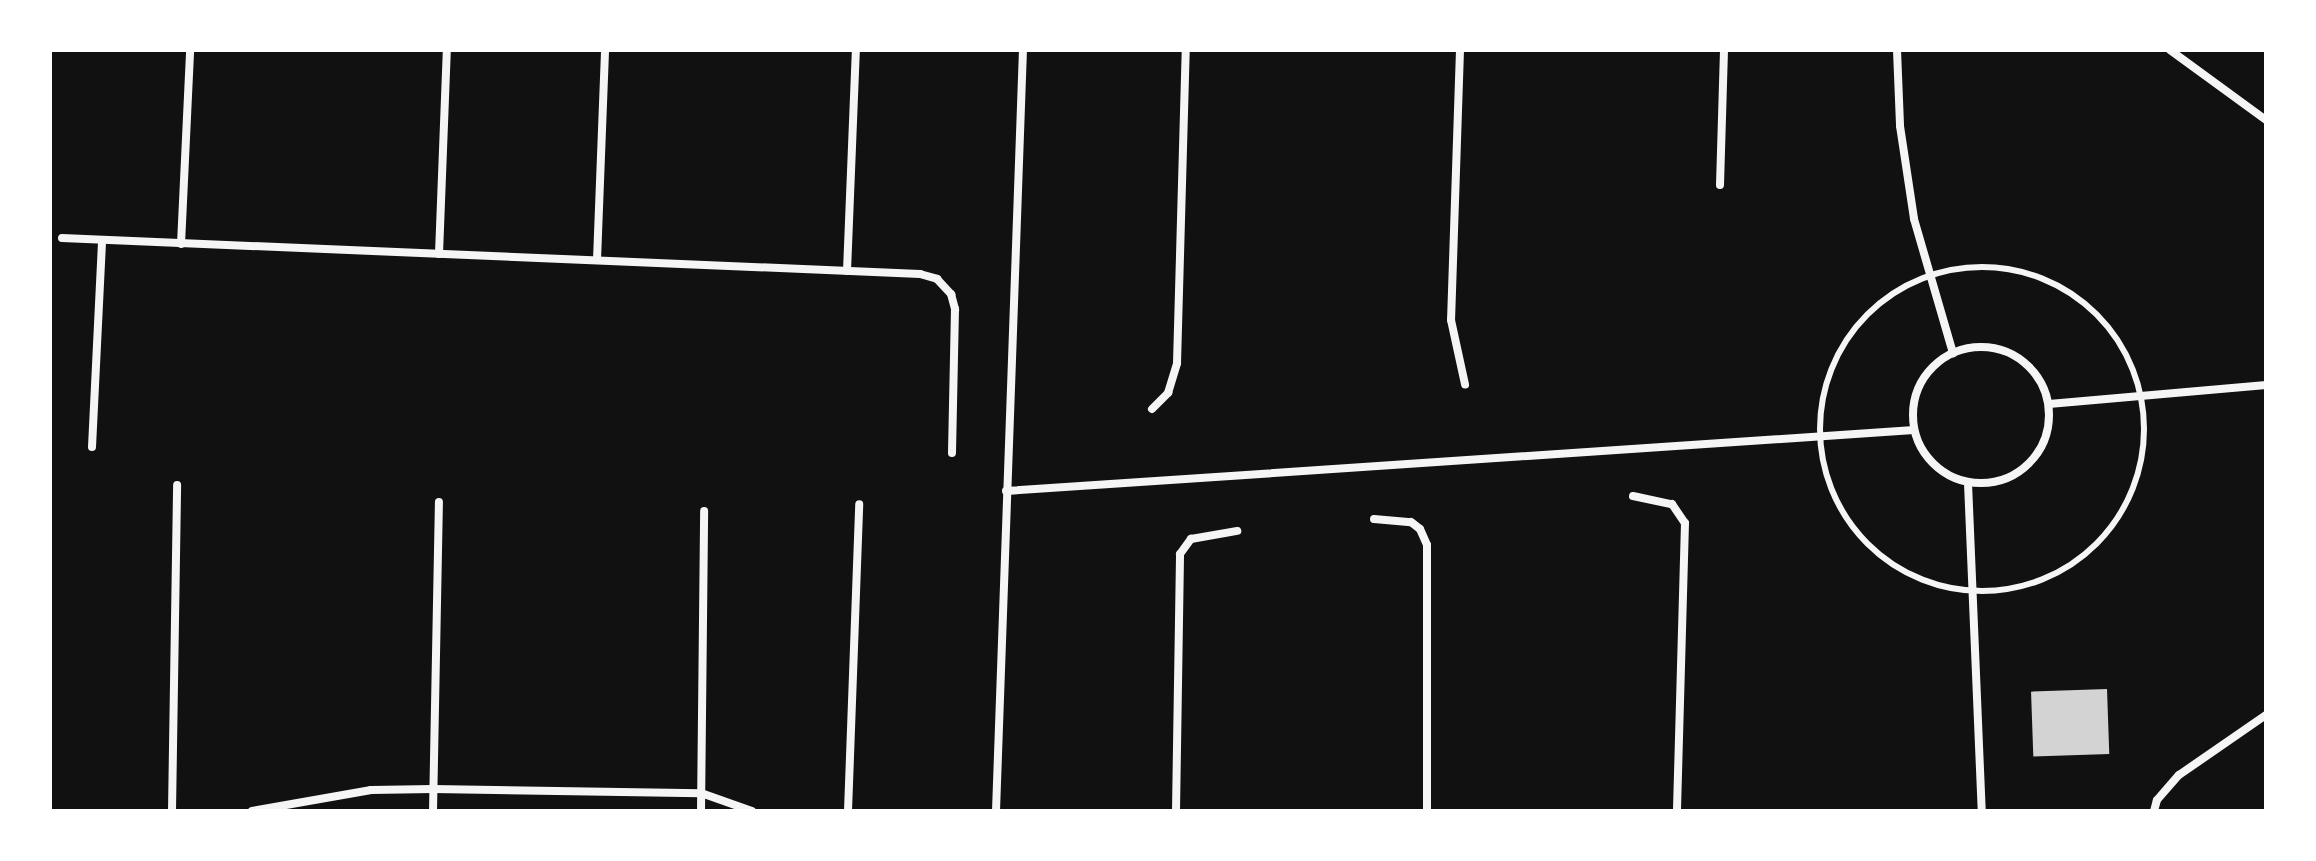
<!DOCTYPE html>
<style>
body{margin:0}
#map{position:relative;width:2316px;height:861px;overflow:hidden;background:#111;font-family:Quicksand,sans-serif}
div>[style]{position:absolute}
.building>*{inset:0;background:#d3d3d3;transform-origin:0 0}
.service>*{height:6px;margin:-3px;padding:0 3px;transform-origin:3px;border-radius:3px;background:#f5f5f5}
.service>.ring{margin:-3px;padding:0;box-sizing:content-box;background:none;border:6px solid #f5f5f5;border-radius:50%}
.minor>*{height:8px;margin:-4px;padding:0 4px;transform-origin:4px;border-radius:4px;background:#f5f5f5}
.minor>.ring{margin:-4px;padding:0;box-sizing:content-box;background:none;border:8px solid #f5f5f5;border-radius:50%}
span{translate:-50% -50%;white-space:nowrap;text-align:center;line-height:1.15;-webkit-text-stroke:6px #fff;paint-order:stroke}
.frame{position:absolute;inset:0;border:52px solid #fff;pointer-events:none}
</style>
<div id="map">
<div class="building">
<div style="left:2107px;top:689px;width:65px;height:76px;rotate:88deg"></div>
</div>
<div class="service">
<div class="ring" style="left:1820px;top:267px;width:318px;height:318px"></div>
</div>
<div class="minor">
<div style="left:1460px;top:50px;width:270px;rotate:91.9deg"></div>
<div style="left:1451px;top:320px;width:66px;rotate:77.7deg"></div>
<div style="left:1897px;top:50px;width:76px;rotate:87.7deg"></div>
<div style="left:1900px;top:126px;width:94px;rotate:81.4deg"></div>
<div style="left:1914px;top:219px;width:140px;rotate:73.8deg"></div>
<div style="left:2170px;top:50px;width:119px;rotate:36.1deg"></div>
<div style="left:1720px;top:185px;width:135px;rotate:-88.3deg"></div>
<div style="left:62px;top:238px;width:859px;rotate:2.4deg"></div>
<div style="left:920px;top:274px;width:18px;rotate:16deg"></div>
<div style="left:937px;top:279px;width:21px;rotate:47deg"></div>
<div style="left:951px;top:294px;width:16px;rotate:75deg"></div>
<div style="left:955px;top:309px;width:144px;rotate:91.2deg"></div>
<div style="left:181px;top:244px;width:194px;rotate:-87.3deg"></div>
<div style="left:439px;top:254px;width:204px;rotate:-87.8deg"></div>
<div style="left:597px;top:260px;width:210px;rotate:-87.8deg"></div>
<div style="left:847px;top:271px;width:221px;rotate:-87.7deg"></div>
<div class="ring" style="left:1913px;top:347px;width:128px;height:128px"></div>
<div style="left:2049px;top:404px;width:218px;rotate:-5deg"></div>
<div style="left:1152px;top:409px;width:23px;rotate:-45deg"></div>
<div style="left:1168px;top:393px;width:31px;rotate:-73deg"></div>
<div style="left:1177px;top:363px;width:313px;rotate:-88.4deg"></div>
<div style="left:92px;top:447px;width:207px;rotate:-87.2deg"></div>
<div style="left:1968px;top:483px;width:328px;rotate:87.6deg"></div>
<div style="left:1006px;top:491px;width:910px;rotate:-3.84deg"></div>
<div style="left:1633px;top:496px;width:40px;rotate:12deg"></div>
<div style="left:1672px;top:504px;width:23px;rotate:56deg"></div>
<div style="left:1685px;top:523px;width:288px;rotate:91.6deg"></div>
<div style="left:1374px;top:519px;width:37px;rotate:5deg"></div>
<div style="left:1411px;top:522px;width:11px;rotate:38deg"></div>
<div style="left:1420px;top:529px;width:17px;rotate:66deg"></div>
<div style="left:1427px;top:545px;width:266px;rotate:90deg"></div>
<div style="left:172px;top:811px;width:326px;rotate:-89.1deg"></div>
<div style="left:252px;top:811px;width:121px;rotate:-10deg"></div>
<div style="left:371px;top:790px;width:62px;rotate:-0.9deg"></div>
<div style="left:433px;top:789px;width:268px;rotate:0.9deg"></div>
<div style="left:701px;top:793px;width:54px;rotate:19.4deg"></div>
<div style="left:433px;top:811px;width:309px;rotate:-88.9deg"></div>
<div style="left:701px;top:811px;width:300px;rotate:-89.4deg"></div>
<div style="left:848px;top:811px;width:307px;rotate:-87.9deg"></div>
<div style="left:996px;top:811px;width:761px;rotate:-87.97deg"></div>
<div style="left:1176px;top:811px;width:257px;rotate:-89.1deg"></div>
<div style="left:1180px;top:554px;width:19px;rotate:-54deg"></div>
<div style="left:1191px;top:539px;width:47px;rotate:-9.9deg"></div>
<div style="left:2154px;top:811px;width:11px;rotate:-75deg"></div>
<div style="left:2157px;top:800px;width:33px;rotate:-49deg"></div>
<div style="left:2179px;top:775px;width:106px;rotate:-34.6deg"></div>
</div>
<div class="frame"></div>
</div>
